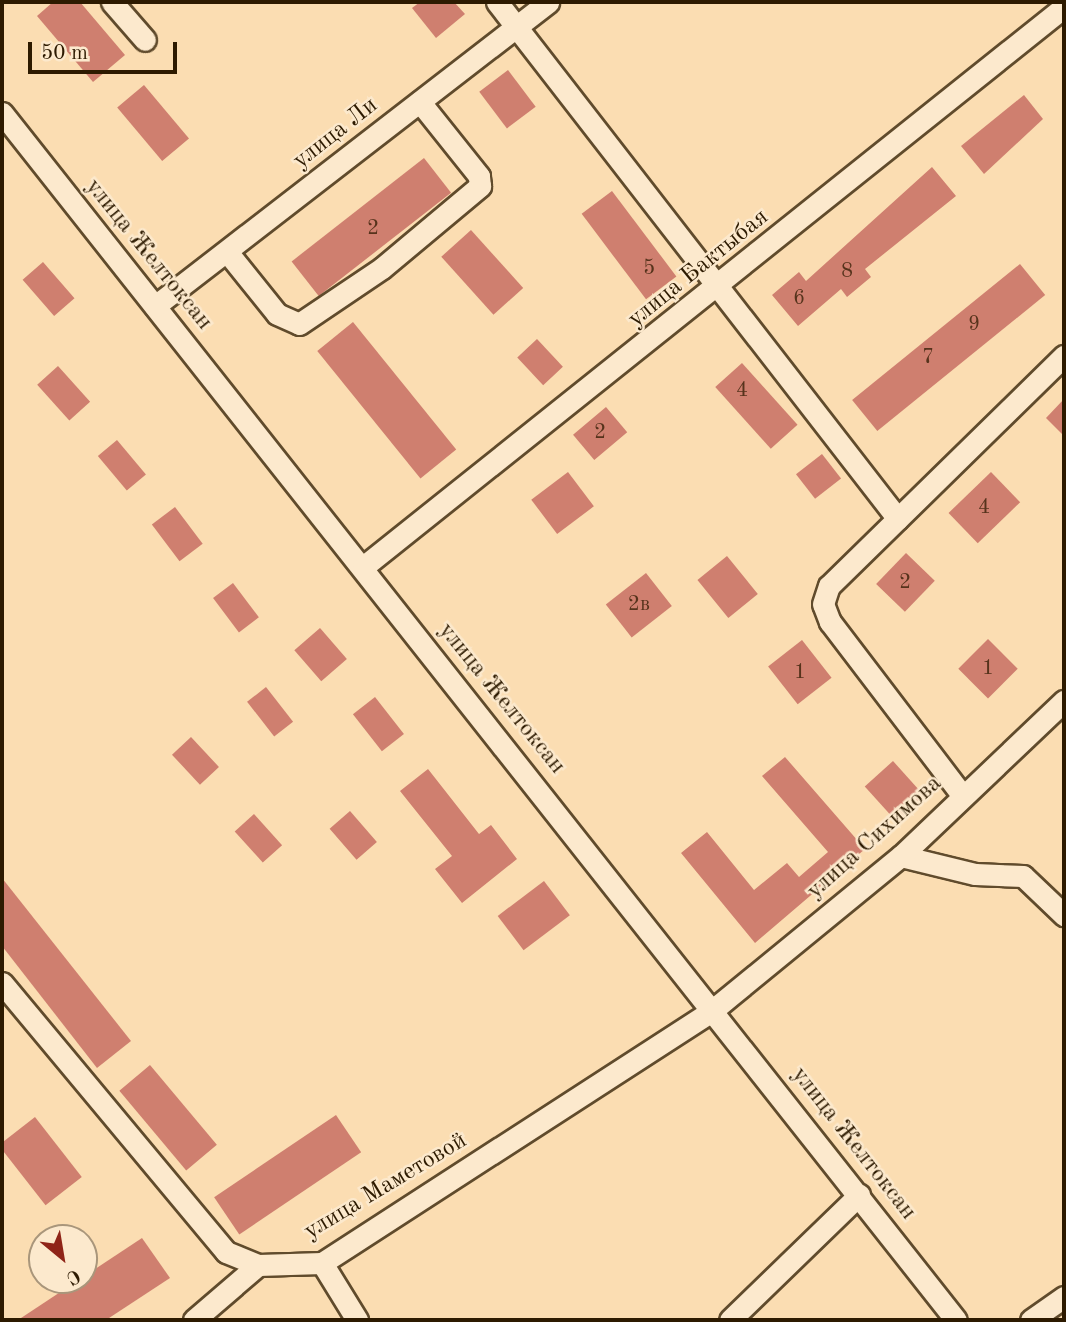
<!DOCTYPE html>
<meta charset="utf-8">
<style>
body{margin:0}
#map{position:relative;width:1066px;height:1322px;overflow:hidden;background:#fbddb2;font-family:"Old Standard TT",serif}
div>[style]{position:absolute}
.building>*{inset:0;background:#cf7f6f;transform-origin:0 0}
.roads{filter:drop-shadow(2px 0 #604b2c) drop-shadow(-2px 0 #604b2c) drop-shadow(0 2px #604b2c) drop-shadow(0 -2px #604b2c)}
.minor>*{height:21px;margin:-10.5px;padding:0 10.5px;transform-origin:10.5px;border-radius:10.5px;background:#fce9cd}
span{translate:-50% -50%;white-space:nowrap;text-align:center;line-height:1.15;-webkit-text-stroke:5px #fce9cd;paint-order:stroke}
.number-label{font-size:21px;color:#56331c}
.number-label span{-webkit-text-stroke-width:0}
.street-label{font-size:24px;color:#2d1a00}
.frame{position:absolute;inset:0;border:4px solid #2d1a00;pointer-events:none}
.north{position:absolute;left:28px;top:1224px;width:70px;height:70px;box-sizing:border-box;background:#fce9cd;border:2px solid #a9967b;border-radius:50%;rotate:150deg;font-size:19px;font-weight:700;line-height:28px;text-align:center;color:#2d1a00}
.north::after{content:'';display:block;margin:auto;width:24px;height:32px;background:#8f2418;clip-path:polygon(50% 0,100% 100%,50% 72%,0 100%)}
.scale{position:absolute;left:28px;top:42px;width:149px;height:32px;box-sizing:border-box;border:4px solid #2d1a00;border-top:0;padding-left:9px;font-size:21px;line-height:24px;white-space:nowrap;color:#2d1a00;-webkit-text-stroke:5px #fce9cd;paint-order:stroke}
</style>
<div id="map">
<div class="building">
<div style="clip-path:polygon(53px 2px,80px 2px,125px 55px,93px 82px,37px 16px)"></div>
<div style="clip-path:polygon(420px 2px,454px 2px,465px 14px,436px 38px,412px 8px)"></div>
<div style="left:508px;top:70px;width:46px;height:36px;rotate:53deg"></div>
<div style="left:144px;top:85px;width:70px;height:35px;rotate:50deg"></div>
<div style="clip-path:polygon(1024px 95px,1043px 119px,984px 174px,961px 146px)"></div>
<div style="left:424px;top:158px;width:44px;height:168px;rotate:52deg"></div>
<div style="clip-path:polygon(932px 167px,956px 196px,865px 269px,871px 277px,847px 297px,841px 289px,798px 326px,772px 295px,799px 272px,806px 281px)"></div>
<div style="left:612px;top:191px;width:107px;height:38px;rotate:53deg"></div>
<div style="left:471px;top:230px;width:78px;height:40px;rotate:48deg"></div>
<div style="left:43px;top:262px;width:48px;height:27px;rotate:49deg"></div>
<div style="left:1020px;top:264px;width:40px;height:216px;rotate:51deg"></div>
<div style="left:353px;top:322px;width:164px;height:46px;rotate:51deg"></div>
<div style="left:537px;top:339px;width:38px;height:27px;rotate:47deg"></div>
<div style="left:742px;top:363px;width:83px;height:36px;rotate:48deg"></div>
<div style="left:58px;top:366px;width:48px;height:28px;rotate:48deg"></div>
<div style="clip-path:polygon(1064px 399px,1064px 436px,1046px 418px)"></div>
<div style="left:606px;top:407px;width:33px;height:43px;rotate:50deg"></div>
<div style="left:117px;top:440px;width:45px;height:25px;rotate:50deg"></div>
<div style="left:822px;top:454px;width:31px;height:33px;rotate:52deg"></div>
<div style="left:568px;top:472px;width:43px;height:46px;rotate:53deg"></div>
<div style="left:991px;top:472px;width:42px;height:59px;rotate:46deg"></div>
<div style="left:175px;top:507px;width:46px;height:29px;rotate:53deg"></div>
<div style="left:906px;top:553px;width:40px;height:43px;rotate:44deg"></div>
<div style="left:727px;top:556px;width:49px;height:38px;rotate:51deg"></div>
<div style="left:646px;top:573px;width:42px;height:51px;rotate:52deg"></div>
<div style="left:233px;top:583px;width:43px;height:25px;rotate:53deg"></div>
<div style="left:320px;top:628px;width:41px;height:34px;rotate:49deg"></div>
<div style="left:988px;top:639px;width:42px;height:42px;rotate:45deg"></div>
<div style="left:802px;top:640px;width:48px;height:43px;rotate:52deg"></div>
<div style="left:266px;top:687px;width:44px;height:24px;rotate:52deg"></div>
<div style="left:375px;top:697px;width:47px;height:28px;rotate:52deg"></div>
<div style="left:191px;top:737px;width:41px;height:26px;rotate:47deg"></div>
<div style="clip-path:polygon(785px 757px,865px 849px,755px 943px,681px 853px,707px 832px,754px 890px,787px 863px,799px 877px,828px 852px,762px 776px)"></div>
<div style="left:893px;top:761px;width:50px;height:38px;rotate:48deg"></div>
<div style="clip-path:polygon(428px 769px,479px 834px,491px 825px,517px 859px,462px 903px,435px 869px,452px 856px,400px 791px)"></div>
<div style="left:350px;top:811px;width:41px;height:27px;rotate:49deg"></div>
<div style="left:254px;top:814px;width:42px;height:26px;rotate:48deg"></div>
<div style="clip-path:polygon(2px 878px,131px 1041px,97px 1068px,2px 946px)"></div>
<div style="left:544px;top:881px;width:43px;height:58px;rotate:53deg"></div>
<div style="left:150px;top:1065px;width:104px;height:40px;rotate:50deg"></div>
<div style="left:336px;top:1115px;width:45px;height:147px;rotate:56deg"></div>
<div style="left:35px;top:1117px;width:76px;height:46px;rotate:52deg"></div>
<div style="clip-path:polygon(142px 1238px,170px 1278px,106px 1320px,18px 1320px)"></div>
</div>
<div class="roads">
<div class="minor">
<div style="left:112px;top:2px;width:50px;rotate:49deg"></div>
<div style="left:497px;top:2px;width:654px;rotate:52.2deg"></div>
<div style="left:2px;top:113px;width:1538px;rotate:51.68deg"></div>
<div style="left:228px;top:253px;width:78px;rotate:51.2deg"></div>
<div style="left:277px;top:314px;width:24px;rotate:24deg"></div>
<div style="left:299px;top:324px;width:100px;rotate:-34deg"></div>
<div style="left:382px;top:268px;width:128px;rotate:-39.9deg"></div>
<div style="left:480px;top:186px;width:10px;rotate:-96deg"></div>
<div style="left:479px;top:176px;width:95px;rotate:-128.6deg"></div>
<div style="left:155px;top:306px;width:497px;rotate:-37.7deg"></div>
<div style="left:363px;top:567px;width:897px;rotate:-38.62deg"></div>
<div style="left:962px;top:795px;width:218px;rotate:-127.3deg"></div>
<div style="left:830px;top:622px;width:19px;rotate:-111deg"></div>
<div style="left:823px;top:604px;width:19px;rotate:-72deg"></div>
<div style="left:829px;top:586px;width:329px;rotate:-44.4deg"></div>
<div style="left:901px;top:856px;width:76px;rotate:13.7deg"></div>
<div style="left:975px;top:874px;width:48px;rotate:2.4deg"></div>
<div style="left:1023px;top:876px;width:57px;rotate:43.6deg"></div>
<div style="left:2px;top:983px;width:350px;rotate:50.2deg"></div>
<div style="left:226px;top:1252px;width:35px;rotate:22deg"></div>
<div style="left:258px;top:1265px;width:64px;rotate:-1.8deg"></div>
<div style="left:322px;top:1263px;width:467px;rotate:-32.9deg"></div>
<div style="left:714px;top:1009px;width:242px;rotate:-39.3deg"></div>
<div style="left:901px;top:856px;width:225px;rotate:-43.6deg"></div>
<div style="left:322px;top:1263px;width:67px;rotate:58.4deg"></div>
<div style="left:194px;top:1320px;width:84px;rotate:-40.7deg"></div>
<div style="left:730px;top:1320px;width:180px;rotate:-44.1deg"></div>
<div style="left:1031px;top:1320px;width:40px;rotate:-34.9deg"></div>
</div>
</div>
<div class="number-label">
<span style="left:373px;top:229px">2</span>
<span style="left:649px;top:269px">5</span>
<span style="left:847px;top:272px">8</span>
<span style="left:799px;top:299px">6</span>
<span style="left:974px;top:325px">9</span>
<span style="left:928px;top:358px">7</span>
<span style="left:742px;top:391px">4</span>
<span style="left:600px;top:433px">2</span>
<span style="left:984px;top:508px">4</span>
<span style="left:905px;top:583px">2</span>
<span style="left:639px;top:605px">2в</span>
<span style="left:988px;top:669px">1</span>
<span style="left:800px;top:673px">1</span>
</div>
<div class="street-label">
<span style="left:336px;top:134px;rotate:-38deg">улица Ли</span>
<span style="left:148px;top:255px;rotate:51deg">улица Желтоксан</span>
<span style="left:699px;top:269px;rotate:-39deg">улица Бактыбая</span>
<span style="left:501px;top:699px;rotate:51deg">улица Желтоксан</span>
<span style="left:875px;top:838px;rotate:-42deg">улица Сихимова</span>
<span style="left:853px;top:1144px;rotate:52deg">улица Желтоксан</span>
<span style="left:386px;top:1187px;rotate:-31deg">улица Маметовой</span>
</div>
<div class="frame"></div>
<div class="north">С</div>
<div class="scale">50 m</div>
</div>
